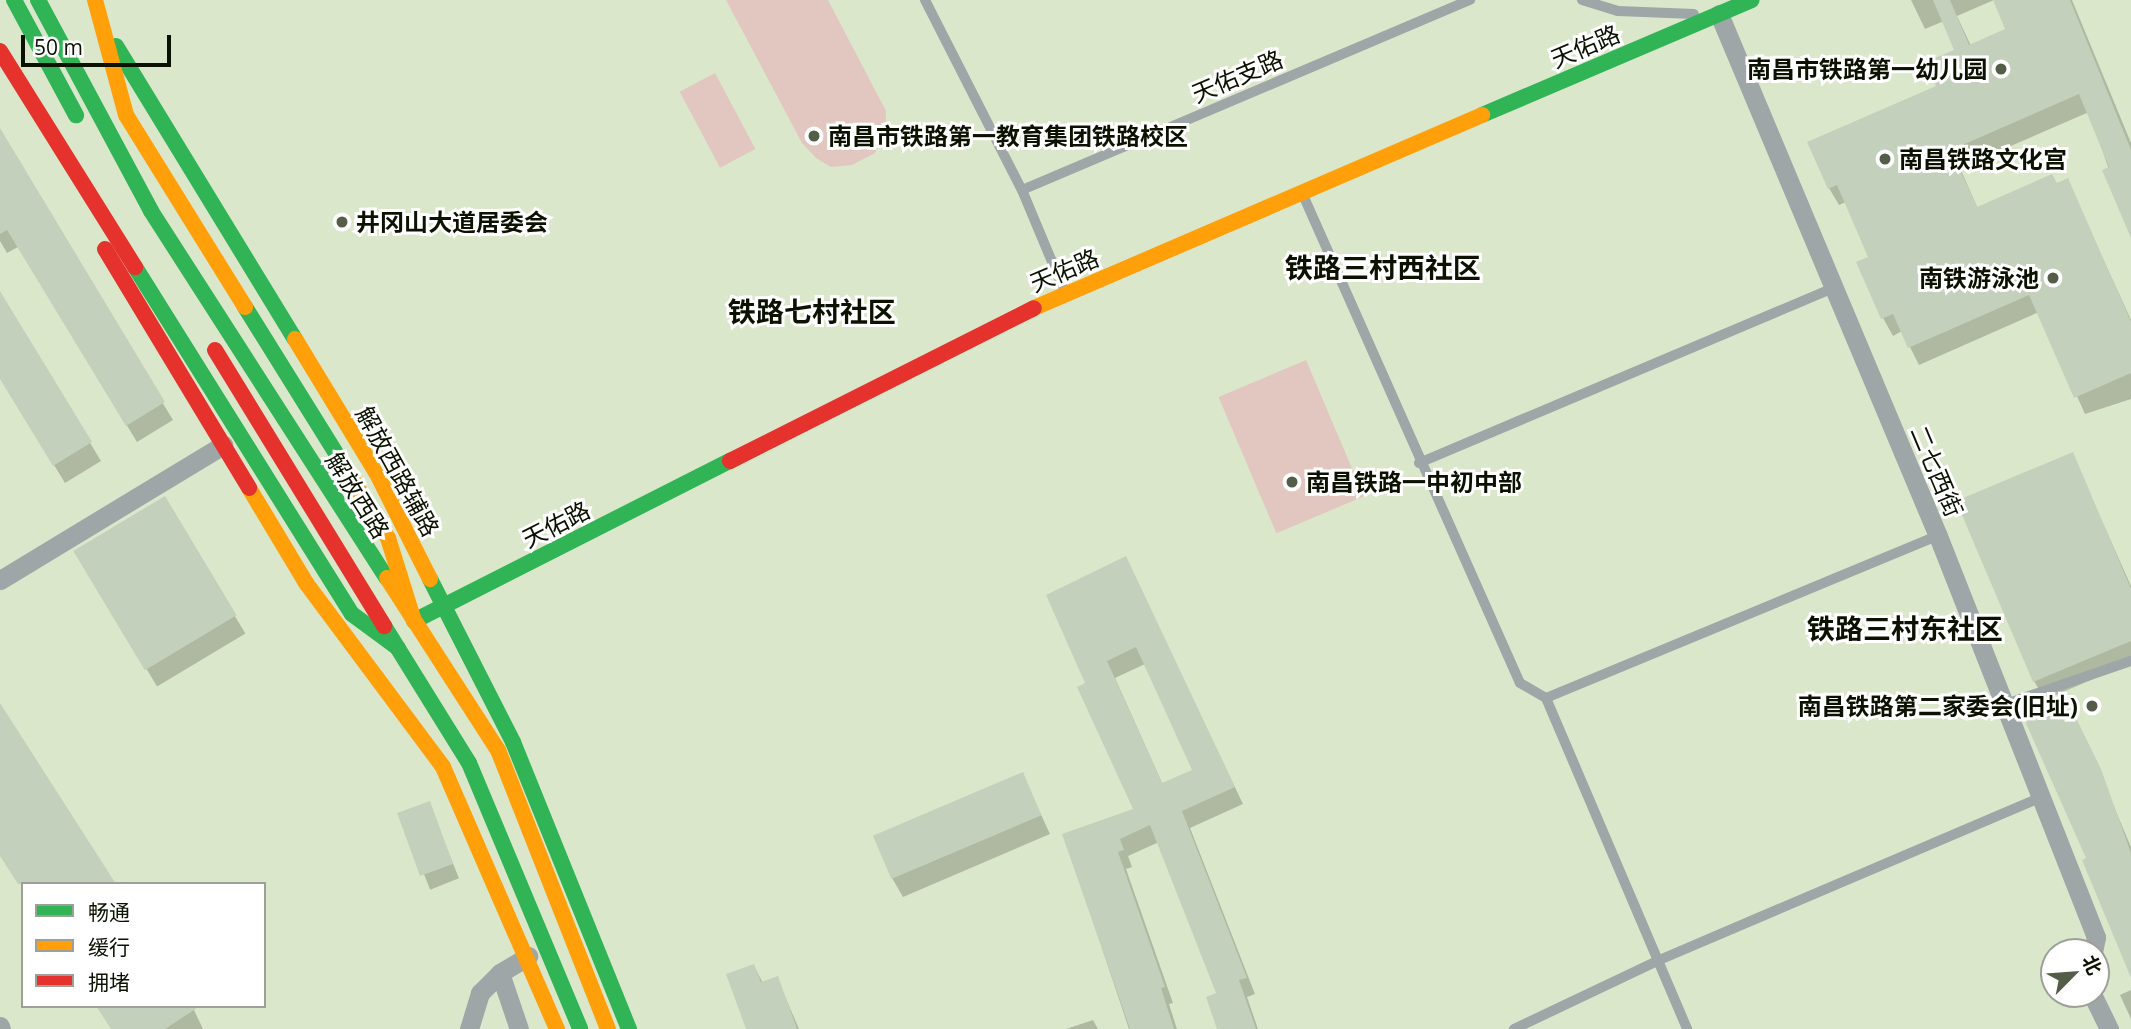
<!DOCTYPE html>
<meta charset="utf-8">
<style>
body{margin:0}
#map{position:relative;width:2131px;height:1029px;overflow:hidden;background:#dbe7ca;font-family:"Open Sans","Noto Sans SC",sans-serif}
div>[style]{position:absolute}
.green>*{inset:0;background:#e2c6c0;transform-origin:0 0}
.shadow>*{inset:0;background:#0003;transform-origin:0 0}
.building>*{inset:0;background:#c3d1bc;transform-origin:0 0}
.lane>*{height:10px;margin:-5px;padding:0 5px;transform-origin:5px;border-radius:5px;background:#9fa6a8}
.street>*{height:19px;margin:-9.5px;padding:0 9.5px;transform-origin:9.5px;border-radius:9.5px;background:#9fa6a8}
.fast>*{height:16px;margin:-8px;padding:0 8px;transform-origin:8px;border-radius:8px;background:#30b455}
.slow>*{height:16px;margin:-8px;padding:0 8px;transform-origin:8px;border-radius:8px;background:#ff9f0a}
.jam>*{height:16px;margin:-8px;padding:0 8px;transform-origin:8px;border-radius:8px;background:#e5322d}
.fast-bridge>*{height:16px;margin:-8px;padding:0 8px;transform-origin:8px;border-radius:8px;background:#30b455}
.slow-bridge>*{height:16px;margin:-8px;padding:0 8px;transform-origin:8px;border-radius:8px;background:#ff9f0a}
.dots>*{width:19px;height:19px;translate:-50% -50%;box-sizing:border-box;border:4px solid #fff;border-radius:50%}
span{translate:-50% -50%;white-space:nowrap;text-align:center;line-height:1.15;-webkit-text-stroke:6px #fff;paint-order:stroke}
.street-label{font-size:24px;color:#0b1201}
.poi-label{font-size:24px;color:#0b1201;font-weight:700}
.right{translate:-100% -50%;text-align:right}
.left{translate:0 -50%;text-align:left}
.quarter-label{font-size:28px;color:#0b1201;font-weight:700}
.legend{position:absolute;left:21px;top:882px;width:245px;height:126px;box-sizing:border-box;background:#fff;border:2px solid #9da099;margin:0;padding:9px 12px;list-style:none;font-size:21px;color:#0b1201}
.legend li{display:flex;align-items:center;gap:14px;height:35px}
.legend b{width:35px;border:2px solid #9da099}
.north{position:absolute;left:2040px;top:938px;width:70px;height:70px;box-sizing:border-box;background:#fff;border:2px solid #9da099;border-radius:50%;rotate:65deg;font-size:19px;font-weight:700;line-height:28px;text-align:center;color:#0b1201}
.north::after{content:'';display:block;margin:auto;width:24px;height:32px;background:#545d47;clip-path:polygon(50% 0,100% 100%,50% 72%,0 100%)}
.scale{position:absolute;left:21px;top:35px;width:150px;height:32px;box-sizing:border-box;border:4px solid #0b1201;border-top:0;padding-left:9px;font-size:21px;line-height:24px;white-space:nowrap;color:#0b1201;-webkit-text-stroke:5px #fff;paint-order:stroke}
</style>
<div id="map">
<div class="green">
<div style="clip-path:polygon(726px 0,828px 0,886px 111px,885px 135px,875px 153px,852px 165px,831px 167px,816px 158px,802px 143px)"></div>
<div style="left:715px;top:73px;width:86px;height:40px;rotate:62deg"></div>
<div style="left:1306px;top:360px;width:148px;height:95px;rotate:67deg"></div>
</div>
<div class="shadow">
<div style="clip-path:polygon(1911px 0,1994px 0,1957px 16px,1971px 46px,2008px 30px,1995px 0,2072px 0,2131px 143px,2131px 233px,2089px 112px,1960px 168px,1978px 209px,2067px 180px,2131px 320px,2131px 399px,2085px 414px,2039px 312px,1919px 365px,1902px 331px,1893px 336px,1883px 318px,1871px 258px,1846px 202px,1839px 205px,1829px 188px,1938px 87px,1956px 51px,1944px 21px,1925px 29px)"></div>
<div style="clip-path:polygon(0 134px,173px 420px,137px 442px,18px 247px,7px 253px,0 241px)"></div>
<div style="clip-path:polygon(0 294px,101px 461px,65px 483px,0 377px)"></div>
<div style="clip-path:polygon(2072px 454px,2131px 586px,2131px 663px,2051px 697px,2065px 723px,2084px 736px,2131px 847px,2131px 974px,2088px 859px,2047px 703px,2034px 681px)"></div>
<div style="left:164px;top:498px;width:158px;height:103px;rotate:59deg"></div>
<div style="clip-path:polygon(evenodd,1125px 558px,1243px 804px,1190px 828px,1255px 994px,1247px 997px,1258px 1029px,1219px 1029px,1218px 994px,1159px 842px,1128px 856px,1132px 867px,1126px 869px,1173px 1003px,1169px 1004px,1177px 1029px,1129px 1029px,1064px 835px,1135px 810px,1087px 684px,1125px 558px,1145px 664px,1194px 771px,1163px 785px,1115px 678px,1145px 664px)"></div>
<div style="clip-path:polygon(1022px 774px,1050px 834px,903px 897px,892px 878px)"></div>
<div style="left:429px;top:804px;width:80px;height:31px;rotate:68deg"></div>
<div style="clip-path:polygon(754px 966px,763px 983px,777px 978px,799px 1029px,748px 1029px)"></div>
<div style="clip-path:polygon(2131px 990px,2131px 1019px,2120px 995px)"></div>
<div style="clip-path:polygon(192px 1006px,203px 1029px,112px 1029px)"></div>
<div style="clip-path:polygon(1093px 1020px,1098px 1029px,1066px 1029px)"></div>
</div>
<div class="building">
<div style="clip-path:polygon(1933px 0,1950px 0,1969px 45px,2005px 29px,1993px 0,2070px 0,2131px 150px,2131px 238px,2102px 170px,2109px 167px,2079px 94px,1951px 150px,1977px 207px,2052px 174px,2057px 183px,2068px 178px,2131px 322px,2131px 373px,2074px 398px,2029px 295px,1908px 348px,1893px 314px,1881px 319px,1856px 262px,1868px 257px,1837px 185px,1828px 189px,1807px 142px,1936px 86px,1925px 62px,1954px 50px)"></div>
<div style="clip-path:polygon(0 128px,165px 402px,126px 426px,7px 230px,0 234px)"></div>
<div style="clip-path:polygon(0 291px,92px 442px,53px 466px,0 379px)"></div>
<div style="clip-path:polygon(2073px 452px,2131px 589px,2131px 641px,2033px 682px,1956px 501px)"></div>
<div style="left:165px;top:496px;width:139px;height:107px;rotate:59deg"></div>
<div style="clip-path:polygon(evenodd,1126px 556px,1235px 787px,1182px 811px,1247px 978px,1239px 980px,1256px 1029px,1217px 1029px,1206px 997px,1216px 993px,1150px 825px,1120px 839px,1124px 850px,1118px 852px,1165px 987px,1161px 988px,1174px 1029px,1130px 1029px,1062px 834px,1133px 809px,1077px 687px,1085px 683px,1046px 595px,1126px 556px,1136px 647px,1192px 770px,1162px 783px,1107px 661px,1136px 647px)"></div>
<div style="clip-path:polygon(2053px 698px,2064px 722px,2075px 716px,2101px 769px,2131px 853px,2131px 978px,2082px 860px,2086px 858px,2021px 712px)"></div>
<div style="clip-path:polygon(0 703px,116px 884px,18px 884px,0 856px)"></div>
<div style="left:1023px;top:772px;width:47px;height:163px;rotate:67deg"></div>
<div style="left:430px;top:801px;width:67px;height:35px;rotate:70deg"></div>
<div style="clip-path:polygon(754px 964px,761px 982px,778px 976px,797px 1029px,746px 1029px,726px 974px)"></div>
<div style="clip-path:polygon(96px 1006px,200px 1006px,165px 1029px,111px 1029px)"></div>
</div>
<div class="lane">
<div style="left:925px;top:0;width:213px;rotate:63deg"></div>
<div style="left:1022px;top:190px;width:112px;rotate:67.3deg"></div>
<div style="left:1582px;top:0;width:38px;rotate:17deg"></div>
<div style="left:1618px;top:11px;width:76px;rotate:2.3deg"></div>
<div style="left:1022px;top:190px;width:487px;rotate:-23deg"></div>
<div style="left:1303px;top:195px;width:534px;rotate:66.03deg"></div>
<div style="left:1520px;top:683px;width:30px;rotate:30deg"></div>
<div style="left:1546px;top:698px;width:360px;rotate:66.9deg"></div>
<div style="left:1419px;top:463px;width:450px;rotate:-22.9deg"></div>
<div style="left:1546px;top:698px;width:424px;rotate:-22.5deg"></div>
<div style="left:2003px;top:705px;width:135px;rotate:-19deg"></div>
<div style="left:1514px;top:1029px;width:158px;rotate:-25.4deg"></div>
<div style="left:1657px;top:961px;width:415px;rotate:-23.1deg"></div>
</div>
<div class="street">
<div style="left:1719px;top:14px;width:566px;rotate:67.24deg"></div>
<div style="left:1938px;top:536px;width:431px;rotate:68.5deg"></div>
<div style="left:2096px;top:937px;width:15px;rotate:101deg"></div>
<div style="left:0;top:580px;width:261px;rotate:-31.2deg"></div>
<div style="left:500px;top:973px;width:59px;rotate:71.3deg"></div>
<div style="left:2092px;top:994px;width:39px;rotate:64deg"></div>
<div style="left:0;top:1026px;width:3px;rotate:72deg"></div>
<div style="left:469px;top:1029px;width:38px;rotate:-73deg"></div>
<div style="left:480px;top:993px;width:28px;rotate:-45deg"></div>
<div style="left:500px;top:973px;width:33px;rotate:-31deg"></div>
</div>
<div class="fast">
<div style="left:14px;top:0;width:131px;rotate:61.7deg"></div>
<div style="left:38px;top:0;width:239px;rotate:61.8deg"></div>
<div style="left:151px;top:211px;width:436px;rotate:57.3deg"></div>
<div style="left:116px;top:46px;width:343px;rotate:58.6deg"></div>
<div style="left:1482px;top:115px;width:293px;rotate:-23.1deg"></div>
<div style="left:135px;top:267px;width:409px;rotate:58deg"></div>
<div style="left:352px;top:614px;width:57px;rotate:36.5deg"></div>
<div style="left:430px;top:579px;width:183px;rotate:63deg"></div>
<div style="left:513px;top:742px;width:310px;rotate:68deg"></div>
<div style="left:414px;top:621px;width:354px;rotate:-26.9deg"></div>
<div style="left:384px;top:626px;width:161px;rotate:58.2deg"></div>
<div style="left:469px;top:763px;width:288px;rotate:67.3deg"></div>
</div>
<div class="slow">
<div style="left:1034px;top:308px;width:488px;rotate:-23.3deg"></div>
<div style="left:295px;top:339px;width:156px;rotate:58.7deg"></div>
<div style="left:376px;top:472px;width:120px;rotate:63.2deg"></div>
<div style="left:344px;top:466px;width:84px;rotate:58.6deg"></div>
<div style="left:388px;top:538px;width:87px;rotate:72.6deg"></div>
<div style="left:249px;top:488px;width:111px;rotate:59deg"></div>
<div style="left:306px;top:583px;width:229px;rotate:53.3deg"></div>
<div style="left:443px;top:767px;width:286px;rotate:66.5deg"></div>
<div style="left:387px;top:578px;width:205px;rotate:57.2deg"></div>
<div style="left:498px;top:750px;width:300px;rotate:68.5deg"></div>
</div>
<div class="jam">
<div style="left:0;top:51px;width:255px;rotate:58deg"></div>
<div style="left:105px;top:249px;width:279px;rotate:58.9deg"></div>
<div style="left:215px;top:350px;width:324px;rotate:58.5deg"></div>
<div style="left:730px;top:461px;width:340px;rotate:-26.7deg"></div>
</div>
<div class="fast-bridge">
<div style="left:245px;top:307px;width:187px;rotate:58.1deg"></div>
</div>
<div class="slow-bridge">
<div style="left:95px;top:0;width:119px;rotate:74.9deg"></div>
<div style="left:126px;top:115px;width:226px;rotate:58.2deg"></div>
</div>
<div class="dots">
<div style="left:2001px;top:69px;background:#545d47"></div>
<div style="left:814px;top:136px;background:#545d47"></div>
<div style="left:1885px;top:159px;background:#545d47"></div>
<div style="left:342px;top:222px;background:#545d47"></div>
<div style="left:2053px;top:278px;background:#545d47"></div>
<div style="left:1292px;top:482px;background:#545d47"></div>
<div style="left:2092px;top:706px;background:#545d47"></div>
</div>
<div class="street-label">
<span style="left:1585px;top:46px;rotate:-23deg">天佑路</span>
<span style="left:1237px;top:76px;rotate:-23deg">天佑支路</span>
<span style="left:1064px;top:270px;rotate:-23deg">天佑路</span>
<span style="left:398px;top:471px;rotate:61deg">解放西路辅路</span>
<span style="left:1937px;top:471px;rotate:67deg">二七西街</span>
<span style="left:358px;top:495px;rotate:58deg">解放西路</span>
<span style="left:556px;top:524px;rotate:-27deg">天佑路</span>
</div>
<div class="poi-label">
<span class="right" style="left:1987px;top:69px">南昌市铁路第一幼儿园</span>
<span class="left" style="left:828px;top:136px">南昌市铁路第一教育集团铁路校区</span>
<span class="left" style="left:1899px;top:159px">南昌铁路文化宫</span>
<span class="left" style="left:356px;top:222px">井冈山大道居委会</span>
<span class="right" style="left:2039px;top:278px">南铁游泳池</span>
<span class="left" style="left:1306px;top:482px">南昌铁路一中初中部</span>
<span class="right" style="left:2078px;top:706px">南昌铁路第二家委会(旧址)</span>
</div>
<div class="quarter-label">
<span style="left:1383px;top:267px">铁路三村西社区</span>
<span style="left:812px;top:311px">铁路七村社区</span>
<span style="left:1905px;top:628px">铁路三村东社区</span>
</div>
<ul class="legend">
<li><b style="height:9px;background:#30b455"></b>畅通</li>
<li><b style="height:9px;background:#ff9f0a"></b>缓行</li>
<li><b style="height:9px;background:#e5322d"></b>拥堵</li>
</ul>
<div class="north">北</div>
<div class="scale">50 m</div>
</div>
